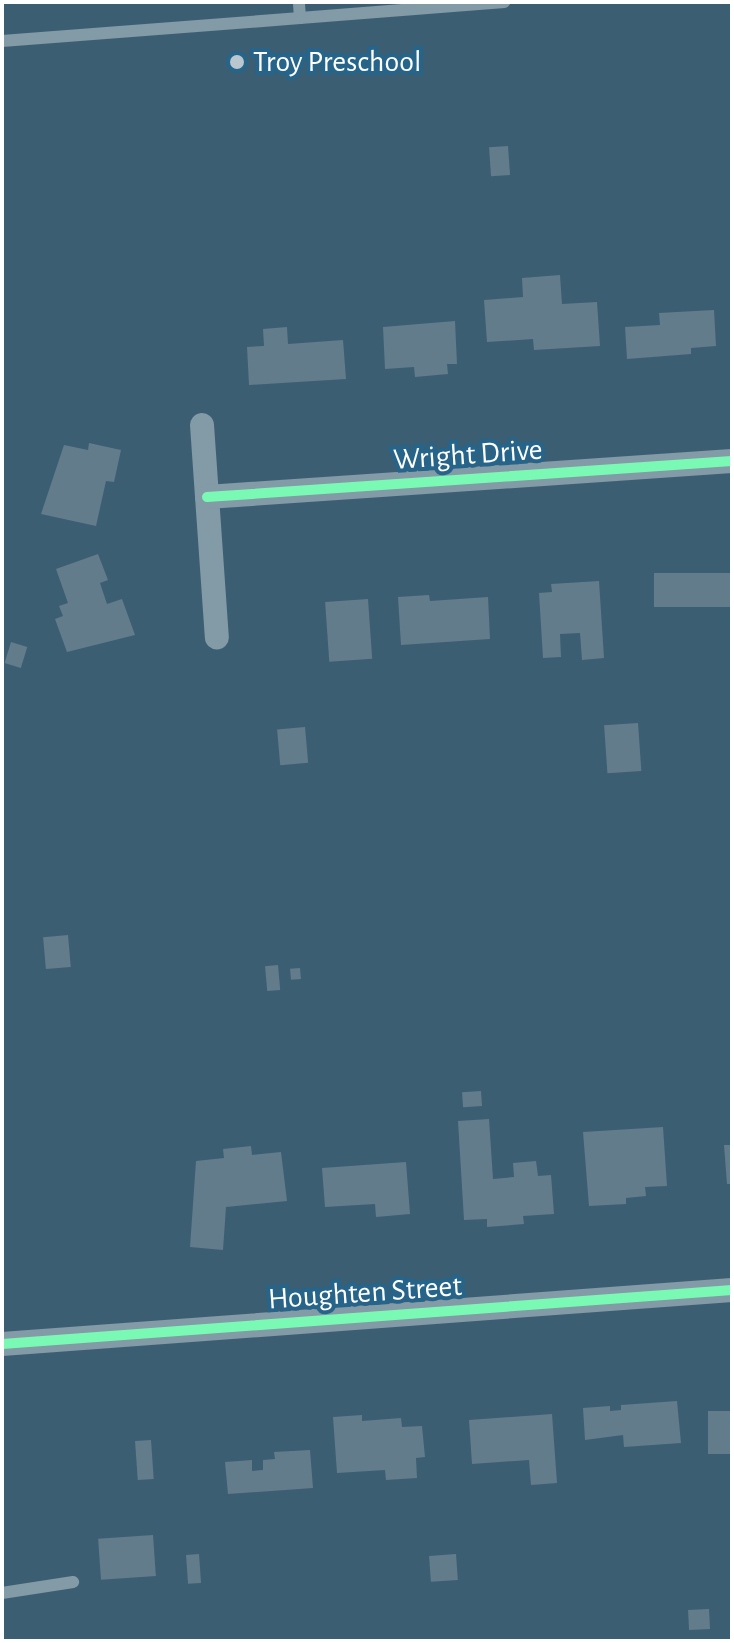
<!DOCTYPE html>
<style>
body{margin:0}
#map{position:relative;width:734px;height:1643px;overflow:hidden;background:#3c5e73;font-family:"Alegreya Sans",sans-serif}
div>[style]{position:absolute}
.building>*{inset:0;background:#627c8b;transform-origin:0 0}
.lane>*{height:12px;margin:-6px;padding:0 6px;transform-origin:6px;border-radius:6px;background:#839aa7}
.street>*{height:24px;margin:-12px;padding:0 12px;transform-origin:12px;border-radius:12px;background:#839aa7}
.cycleway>*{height:10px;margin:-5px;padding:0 5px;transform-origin:5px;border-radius:5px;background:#7af9b4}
.dots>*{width:22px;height:22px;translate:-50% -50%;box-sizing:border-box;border:4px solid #266489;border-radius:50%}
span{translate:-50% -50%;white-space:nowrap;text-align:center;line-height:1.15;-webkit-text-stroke:8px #266489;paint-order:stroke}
.poi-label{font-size:30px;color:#fff}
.left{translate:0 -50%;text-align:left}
.street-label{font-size:30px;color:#fff}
.frame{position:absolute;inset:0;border:4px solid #fff;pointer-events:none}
</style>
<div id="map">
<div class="building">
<div style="left:508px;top:146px;width:29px;height:19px;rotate:86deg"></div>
<div style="clip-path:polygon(560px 275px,562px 304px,597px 302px,600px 346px,534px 350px,533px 339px,487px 342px,484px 300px,523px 297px,522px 278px)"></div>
<div style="clip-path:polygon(714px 310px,716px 346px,691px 348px,691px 354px,627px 359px,625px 327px,660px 325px,659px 313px)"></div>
<div style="clip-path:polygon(455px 321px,457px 364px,447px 364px,448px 374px,415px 377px,414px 367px,385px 369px,383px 327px)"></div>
<div style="clip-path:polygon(287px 327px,288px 344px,343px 340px,346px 379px,249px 385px,247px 347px,264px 346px,263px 329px)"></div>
<div style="clip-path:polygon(89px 443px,121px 450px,114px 482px,106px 481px,96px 526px,41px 514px,64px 445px,88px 450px)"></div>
<div style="clip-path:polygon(98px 554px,108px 580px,100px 583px,107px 604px,122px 599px,135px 635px,67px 652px,55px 619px,63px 616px,59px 606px,68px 603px,56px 569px)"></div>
<div style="left:732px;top:573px;width:34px;height:78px;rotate:90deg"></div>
<div style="clip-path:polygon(599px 581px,604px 658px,582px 660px,580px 633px,560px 634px,561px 657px,543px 658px,539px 593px,552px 592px,551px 584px)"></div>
<div style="clip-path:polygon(429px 595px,430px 601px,488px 597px,490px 639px,401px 645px,398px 597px)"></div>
<div style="left:368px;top:599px;width:60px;height:43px;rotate:86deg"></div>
<div style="left:11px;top:642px;width:17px;height:22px;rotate:17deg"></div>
<div style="left:638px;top:723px;width:48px;height:34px;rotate:86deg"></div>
<div style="left:305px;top:727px;width:36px;height:28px;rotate:85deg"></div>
<div style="left:68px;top:935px;width:32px;height:25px;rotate:85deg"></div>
<div style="left:278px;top:965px;width:25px;height:13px;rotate:85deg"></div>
<div style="left:300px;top:968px;width:11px;height:10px;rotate:85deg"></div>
<div style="left:481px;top:1091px;width:15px;height:19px;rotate:86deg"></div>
<div style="clip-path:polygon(489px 1119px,493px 1179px,514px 1177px,513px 1163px,536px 1161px,538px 1176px,551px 1175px,554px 1214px,523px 1216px,524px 1224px,487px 1227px,487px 1219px,464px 1220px,458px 1121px)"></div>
<div style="clip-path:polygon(663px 1127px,667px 1186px,645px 1187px,646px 1196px,626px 1198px,626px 1204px,589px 1206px,583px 1132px)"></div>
<div style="clip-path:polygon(724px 1145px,732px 1145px,732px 1184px,727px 1184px)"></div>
<div style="clip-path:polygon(251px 1146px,252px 1155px,281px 1152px,287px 1201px,226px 1207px,223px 1250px,190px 1247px,196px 1161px,224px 1158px,223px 1149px)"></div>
<div style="clip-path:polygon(406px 1162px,410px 1214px,376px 1217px,375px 1204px,325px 1207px,322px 1168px)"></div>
<div style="clip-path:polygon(677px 1401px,681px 1443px,624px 1447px,623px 1435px,585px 1440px,583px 1408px,610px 1406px,610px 1411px,621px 1410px,621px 1405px)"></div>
<div style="left:732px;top:1411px;width:43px;height:24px;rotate:90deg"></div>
<div style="clip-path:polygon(552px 1414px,557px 1483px,531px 1485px,529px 1460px,472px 1464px,469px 1420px)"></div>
<div style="clip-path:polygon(362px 1415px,362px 1421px,401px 1418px,402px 1427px,422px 1426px,425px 1457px,416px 1458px,417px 1478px,386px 1480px,385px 1470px,337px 1473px,333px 1417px)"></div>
<div style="left:151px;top:1440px;width:39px;height:16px;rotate:86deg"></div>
<div style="clip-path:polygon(310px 1450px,313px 1488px,228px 1494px,225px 1462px,252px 1460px,252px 1471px,263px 1470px,263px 1460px,275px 1459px,274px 1452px)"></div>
<div style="left:153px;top:1535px;width:41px;height:55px;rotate:86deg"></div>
<div style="left:199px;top:1554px;width:29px;height:13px;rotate:86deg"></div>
<div style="left:456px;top:1554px;width:26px;height:27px;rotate:86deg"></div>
<div style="left:709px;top:1609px;width:20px;height:21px;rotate:87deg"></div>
</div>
<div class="lane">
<div style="left:300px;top:18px;width:205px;rotate:-4.5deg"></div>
<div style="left:2px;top:41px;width:299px;rotate:-4.4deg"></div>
<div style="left:300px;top:18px;width:16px;rotate:-94deg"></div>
<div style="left:2px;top:1593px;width:72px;rotate:-8.8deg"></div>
</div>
<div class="street">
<div style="left:202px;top:425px;width:213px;rotate:86deg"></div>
<div style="left:207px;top:497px;width:526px;rotate:-3.92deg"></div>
<div style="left:2px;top:1344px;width:732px;rotate:-4.23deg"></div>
</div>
<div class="cycleway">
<div style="left:207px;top:497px;width:526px;rotate:-3.92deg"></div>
<div style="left:2px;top:1344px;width:732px;rotate:-4.23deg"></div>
</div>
<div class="dots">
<div style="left:237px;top:62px;background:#bbc7ce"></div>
</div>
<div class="poi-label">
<span class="left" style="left:253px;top:62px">Troy Preschool</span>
</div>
<div class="street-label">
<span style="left:468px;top:455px;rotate:-4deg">Wright Drive</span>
<span style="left:365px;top:1293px;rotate:-4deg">Houghten Street</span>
</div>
<div class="frame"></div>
</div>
